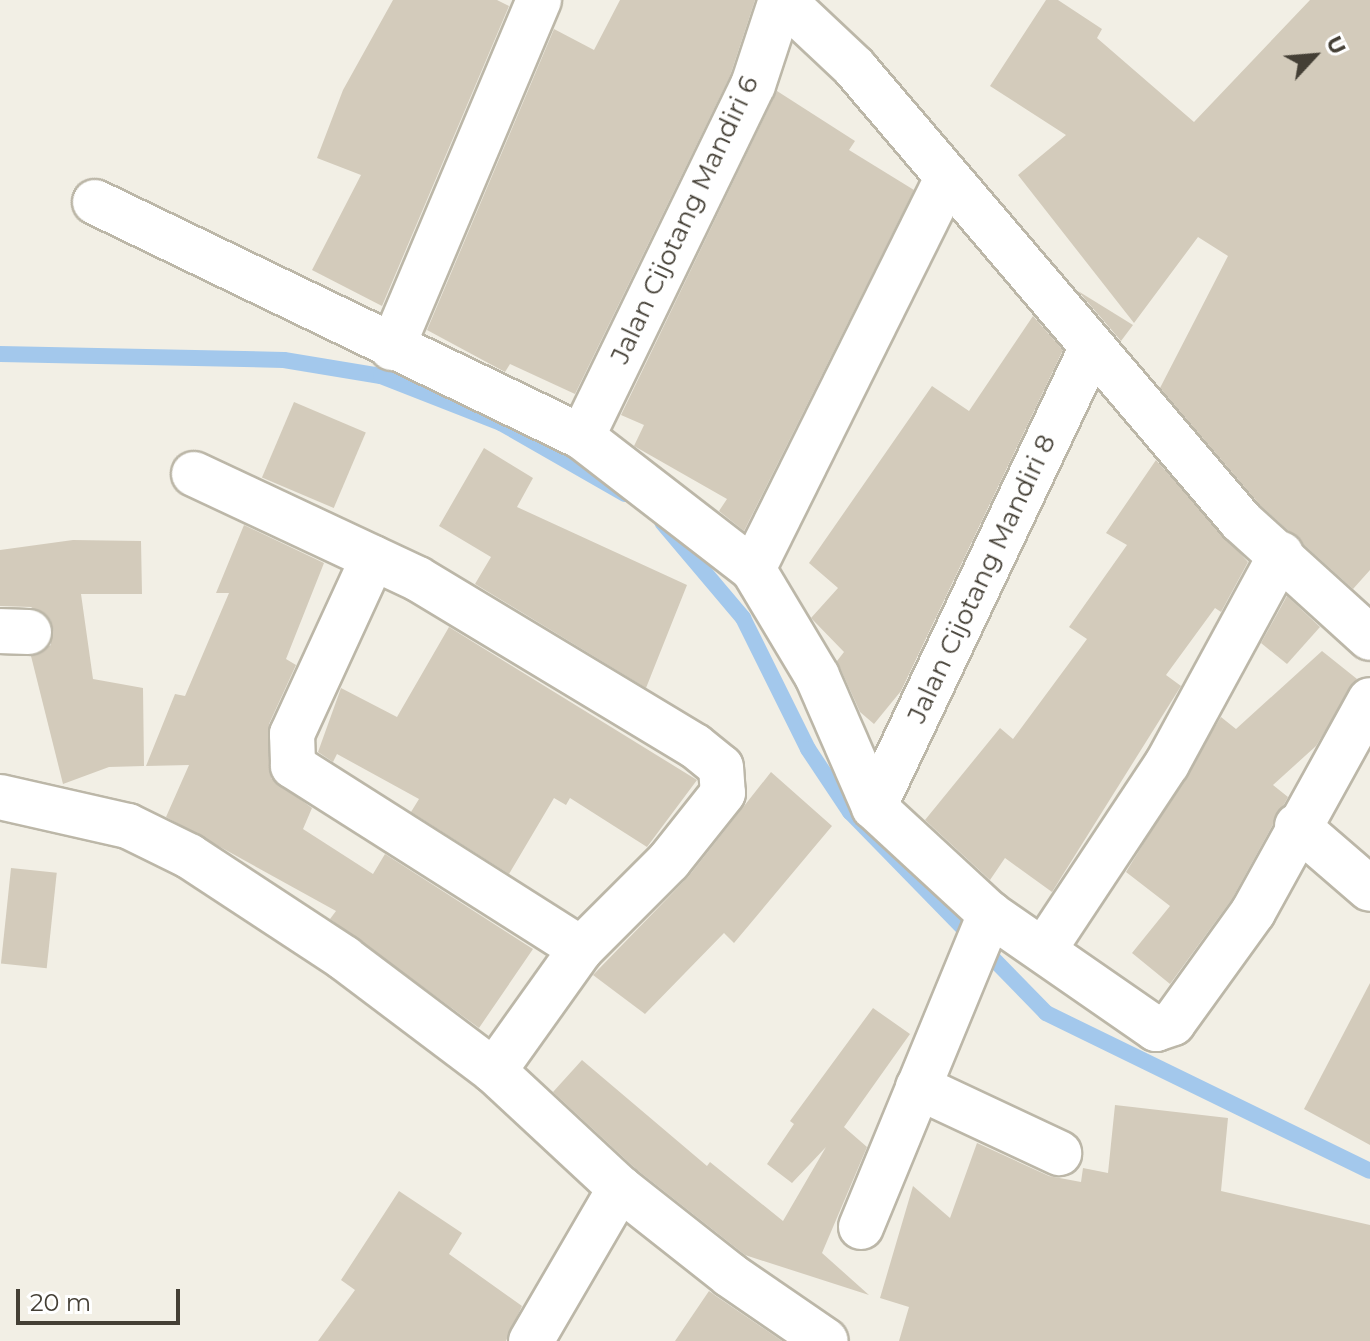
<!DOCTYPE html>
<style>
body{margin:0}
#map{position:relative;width:1370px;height:1341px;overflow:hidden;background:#f2efe5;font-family:Montserrat,sans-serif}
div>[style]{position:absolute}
.stream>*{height:16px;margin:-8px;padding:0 8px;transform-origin:8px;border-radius:8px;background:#a3c8ec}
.building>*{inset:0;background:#d3cbbb;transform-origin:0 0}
.roads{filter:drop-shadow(2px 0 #bcb7a8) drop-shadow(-2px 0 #bcb7a8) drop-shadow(0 2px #bcb7a8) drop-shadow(0 -2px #bcb7a8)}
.minor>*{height:44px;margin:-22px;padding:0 22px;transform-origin:22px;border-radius:22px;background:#fff}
span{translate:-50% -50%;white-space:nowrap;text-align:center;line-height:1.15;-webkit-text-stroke:7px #fff;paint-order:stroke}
.street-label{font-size:26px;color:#443f35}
.north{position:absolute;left:1274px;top:16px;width:80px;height:80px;-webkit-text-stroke:6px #fff;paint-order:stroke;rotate:64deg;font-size:22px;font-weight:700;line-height:32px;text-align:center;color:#443f35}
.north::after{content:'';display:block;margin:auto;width:28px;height:36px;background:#443f35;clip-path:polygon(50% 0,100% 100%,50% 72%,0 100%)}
.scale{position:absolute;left:16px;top:1289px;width:164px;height:36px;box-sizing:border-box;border:4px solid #443f35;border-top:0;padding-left:10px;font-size:24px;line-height:28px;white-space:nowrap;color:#443f35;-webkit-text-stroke:6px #fff;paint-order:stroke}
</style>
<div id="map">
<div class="stream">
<div style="left:0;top:354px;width:284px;rotate:1.2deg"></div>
<div style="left:284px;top:360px;width:98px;rotate:9.4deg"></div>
<div style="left:381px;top:376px;width:129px;rotate:21.4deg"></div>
<div style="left:501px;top:423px;width:143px;rotate:29.8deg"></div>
<div style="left:662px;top:522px;width:126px;rotate:49.8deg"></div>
<div style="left:743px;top:618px;width:146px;rotate:63.6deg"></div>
<div style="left:808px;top:749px;width:76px;rotate:56.3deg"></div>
<div style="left:850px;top:812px;width:281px;rotate:45.7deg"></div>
<div style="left:1046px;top:1013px;width:360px;rotate:26deg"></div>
</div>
<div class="building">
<div style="clip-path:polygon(393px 0,497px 0,509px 6px,382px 306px,312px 270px,361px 175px,317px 158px,343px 90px)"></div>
<div style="clip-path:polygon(620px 0,755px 0,730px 76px,575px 394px,510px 364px,505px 372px,427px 330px,554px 29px,594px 50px)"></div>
<div style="clip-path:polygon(1046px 0,1058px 0,1102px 29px,1097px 38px,1194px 122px,1310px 0,1370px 0,1370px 570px,1353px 589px,1259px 504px,1160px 388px,1228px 256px,1198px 237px,1134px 323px,1018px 175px,1066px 135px,990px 86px)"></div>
<div style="clip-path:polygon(777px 91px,855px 141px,849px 150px,914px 190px,744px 531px,719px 511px,727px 499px,634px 446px,644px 425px,621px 415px)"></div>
<div style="clip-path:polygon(1078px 291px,1133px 325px,1121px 341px)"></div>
<div style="clip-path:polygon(1033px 316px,1063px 350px,901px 691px,874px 724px,860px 712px,837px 661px,844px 652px,811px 618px,838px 588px,809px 563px,932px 386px,969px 411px)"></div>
<div style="left:294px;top:402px;width:78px;height:82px;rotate:23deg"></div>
<div style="clip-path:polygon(484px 448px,533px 478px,517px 507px,687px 585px,646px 688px,475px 584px,491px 557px,439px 526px)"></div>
<div style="clip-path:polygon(1156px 460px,1248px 562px,1221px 612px,1215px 608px,1166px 675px,1181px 686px,1052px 892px,1005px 858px,990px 880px,925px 820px,1000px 728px,1013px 739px,1087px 639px,1069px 627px,1127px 545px,1106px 533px)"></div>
<div style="clip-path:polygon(244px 525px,324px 563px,286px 659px,296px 665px,269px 724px,271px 778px,312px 808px,303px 829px,373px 874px,385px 854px,533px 949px,479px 1028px,330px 919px,336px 911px,166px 817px,189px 765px,146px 766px,175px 694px,185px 696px,229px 593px,216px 593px)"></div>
<div style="clip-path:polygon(73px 540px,141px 541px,142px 594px,81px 594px,93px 679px,143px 688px,144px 766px,109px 767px,63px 784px,31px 656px,51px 645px,51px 621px,31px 607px,0 606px,0 550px)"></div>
<div style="clip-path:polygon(1287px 596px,1320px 627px,1287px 664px,1261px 643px)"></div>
<div style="clip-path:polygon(449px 627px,697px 780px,647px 847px,570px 798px,566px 805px,554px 798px,509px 874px,411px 812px,419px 799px,337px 754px,333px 762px,318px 752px,341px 688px,397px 717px)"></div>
<div style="clip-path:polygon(1322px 651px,1357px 679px,1316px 746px,1273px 785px,1288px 797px,1232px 899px,1170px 984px,1132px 953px,1170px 906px,1126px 872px,1221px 717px,1236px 729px)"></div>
<div style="clip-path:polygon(771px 772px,832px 826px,734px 943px,724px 933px,645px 1014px,593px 975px,688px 877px)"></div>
<div style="left:11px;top:868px;width:46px;height:96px;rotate:6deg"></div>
<div style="clip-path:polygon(1370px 983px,1370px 1145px,1304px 1109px)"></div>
<div style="clip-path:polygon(873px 1008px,910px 1034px,844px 1127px,867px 1147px,822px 1253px,869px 1295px,745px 1255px,636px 1169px,553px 1092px,582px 1060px,707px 1166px,710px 1162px,783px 1221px,826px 1147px,792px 1183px,767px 1164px,794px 1124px,790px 1121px)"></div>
<div style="clip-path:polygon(1115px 1105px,1228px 1118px,1221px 1191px,1370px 1225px,1370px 1341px,899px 1341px,909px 1307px,880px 1298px,913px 1186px,950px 1218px,977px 1143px,1049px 1176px,1081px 1182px,1083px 1168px,1108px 1173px)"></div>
<div style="clip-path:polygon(399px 1191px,462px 1233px,449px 1254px,522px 1306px,506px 1341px,318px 1341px,355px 1290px,341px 1280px)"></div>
<div style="clip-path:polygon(709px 1291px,716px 1296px,782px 1341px,675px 1341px)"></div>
</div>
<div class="roads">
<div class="minor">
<div style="left:783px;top:0;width:98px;rotate:43.3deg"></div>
<div style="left:854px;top:67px;width:597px;rotate:49.55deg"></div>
<div style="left:1241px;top:521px;width:174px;rotate:42.2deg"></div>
<div style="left:95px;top:202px;width:541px;rotate:25.76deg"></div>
<div style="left:582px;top:437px;width:216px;rotate:37.7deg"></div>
<div style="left:753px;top:569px;width:125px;rotate:59.1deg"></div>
<div style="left:817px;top:676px;width:143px;rotate:66.5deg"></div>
<div style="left:874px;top:807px;width:158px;rotate:42.7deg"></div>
<div style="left:990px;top:914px;width:202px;rotate:34.7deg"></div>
<div style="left:1156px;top:1029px;width:18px;rotate:-19deg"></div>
<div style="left:1173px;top:1023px;width:137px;rotate:-54.2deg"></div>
<div style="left:1253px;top:912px;width:242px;rotate:-61.1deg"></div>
<div style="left:392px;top:348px;width:378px;rotate:-67.1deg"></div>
<div style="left:582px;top:437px;width:391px;rotate:-64.1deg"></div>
<div style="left:753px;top:85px;width:89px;rotate:-71.8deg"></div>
<div style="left:194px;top:474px;width:247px;rotate:25.1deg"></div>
<div style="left:418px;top:579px;width:323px;rotate:31.1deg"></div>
<div style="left:695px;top:746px;width:33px;rotate:39deg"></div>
<div style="left:721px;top:767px;width:26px;rotate:86deg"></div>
<div style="left:723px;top:793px;width:87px;rotate:128.5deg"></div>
<div style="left:669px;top:861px;width:124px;rotate:135deg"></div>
<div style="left:581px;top:949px;width:150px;rotate:125.5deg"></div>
<div style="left:373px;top:558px;width:194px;rotate:114.7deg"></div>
<div style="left:292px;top:734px;width:32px;rotate:88deg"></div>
<div style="left:293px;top:766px;width:341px;rotate:32.4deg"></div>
<div style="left:753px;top:569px;width:433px;rotate:-63.6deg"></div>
<div style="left:0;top:631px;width:29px;rotate:2deg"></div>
<div style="left:0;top:797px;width:131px;rotate:12.8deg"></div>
<div style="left:128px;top:826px;width:68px;rotate:26.2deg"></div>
<div style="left:189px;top:856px;width:186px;rotate:33.3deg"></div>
<div style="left:344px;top:958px;width:188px;rotate:37deg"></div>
<div style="left:494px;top:1071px;width:172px;rotate:42.9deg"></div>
<div style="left:620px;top:1188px;width:140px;rotate:38.3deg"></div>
<div style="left:730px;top:1275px;width:116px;rotate:34.5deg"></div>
<div style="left:874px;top:807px;width:505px;rotate:-64.65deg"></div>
<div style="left:1297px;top:826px;width:96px;rotate:40.8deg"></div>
<div style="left:1045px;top:948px;width:221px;rotate:-56.5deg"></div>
<div style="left:1167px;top:764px;width:239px;rotate:-61.5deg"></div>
<div style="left:918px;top:1087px;width:156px;rotate:25.1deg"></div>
<div style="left:861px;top:1227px;width:339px;rotate:-67.6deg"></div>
<div style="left:531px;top:1341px;width:177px;rotate:-59.8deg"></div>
</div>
</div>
<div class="street-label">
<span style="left:685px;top:220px;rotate:-65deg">Jalan Cijotang Mandiri 6</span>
<span style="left:982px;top:579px;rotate:-65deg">Jalan Cijotang Mandiri 8</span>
</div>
<div class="north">U</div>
<div class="scale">20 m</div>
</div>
